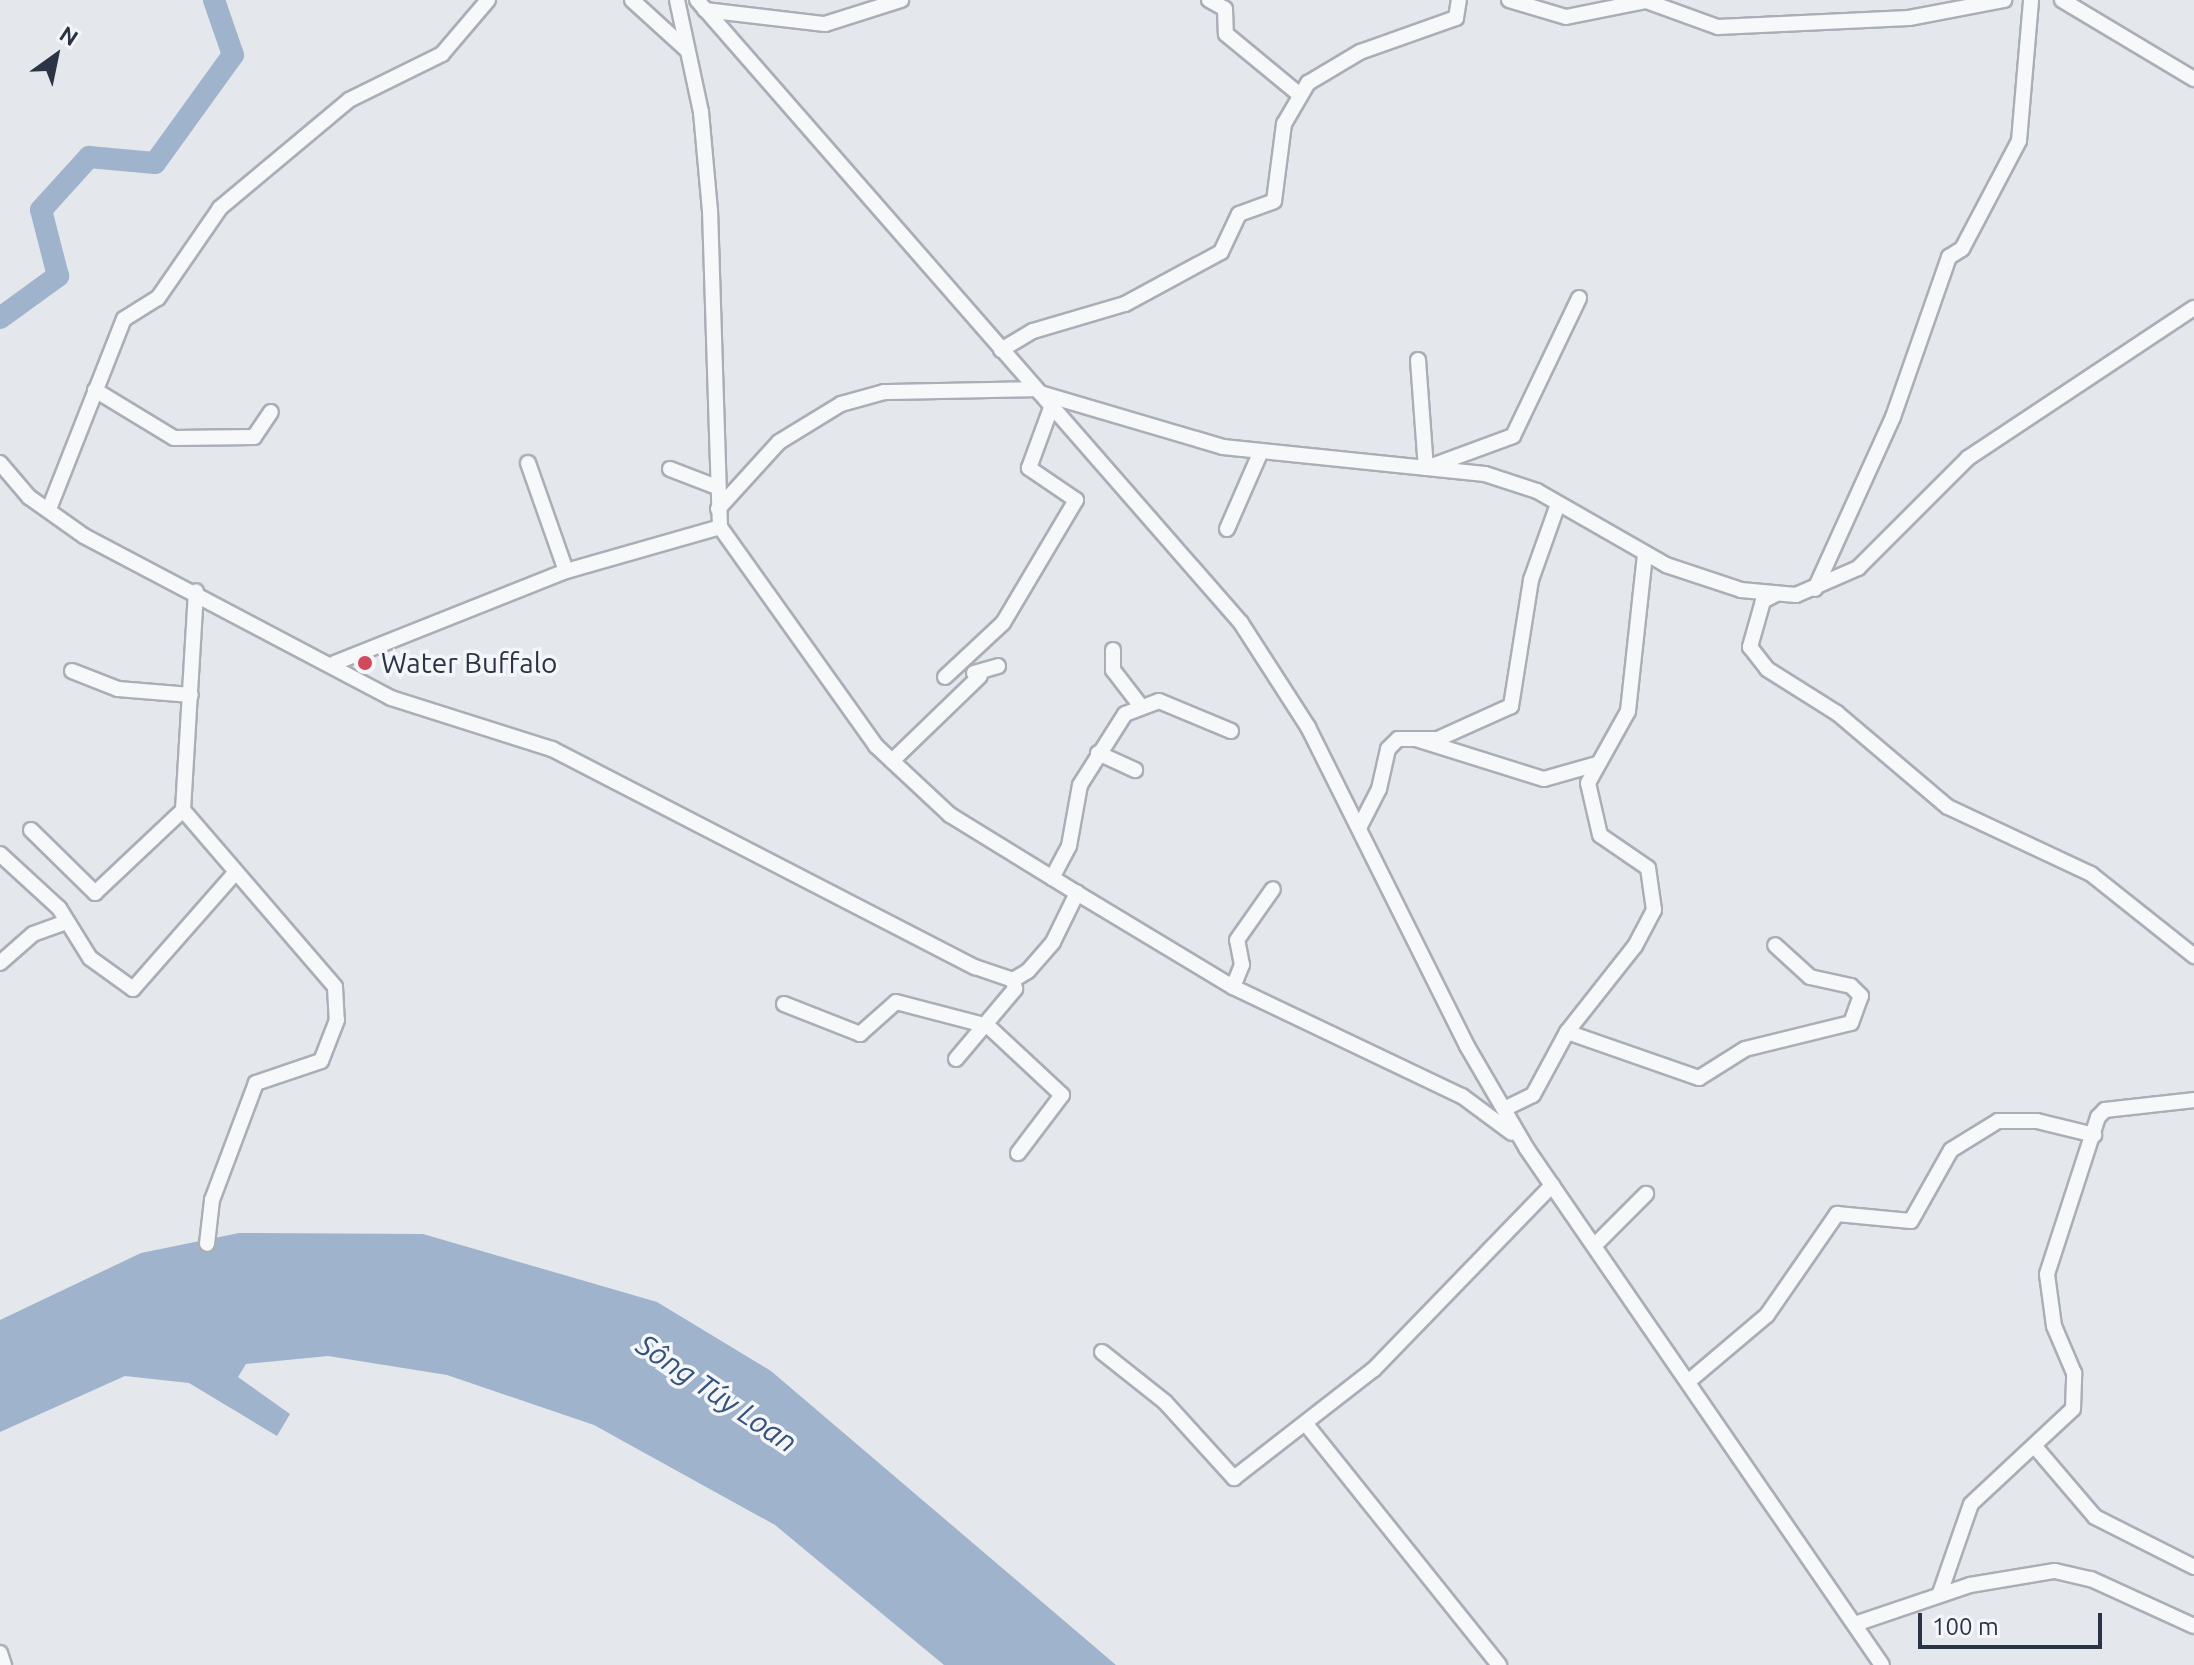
<!DOCTYPE html>
<meta charset="utf-8">
<style>
body{margin:0}
#map{position:relative;width:2194px;height:1665px;overflow:hidden;background:#e4e7ec;font-family:Ubuntu,sans-serif}
div>[style]{position:absolute}
.water>*{inset:0;background:#9fb4cc}
.river>*{height:22px;margin:-11px;padding:0 11px;transform-origin:11px;border-radius:11px;background:#9fb4cc}
.roads{filter:drop-shadow(2px 0 #a9aeb7) drop-shadow(-2px 0 #a9aeb7) drop-shadow(0 2px #a9aeb7) drop-shadow(0 -2px #a9aeb7)}
.minor>*{height:14px;margin:-7px;padding:0 7px;transform-origin:7px;border-radius:7px;background:#f7f8fa}
.dots>*{width:22px;height:22px;translate:-50% -50%;box-sizing:border-box;border:4px solid #f4f6f9;border-radius:50%}
span{translate:-50% -50%;white-space:nowrap;text-align:center;line-height:1.15;-webkit-text-stroke:7px #f4f6f9;paint-order:stroke}
.poi-label{font-size:28px;color:#2b3445}
.left{translate:0 -50%;text-align:left}
.water-label{font-size:30px;color:#34527a;font-style:italic}
.north{position:absolute;left:16px;top:16px;width:80px;height:80px;-webkit-text-stroke:6px #f4f6f9;paint-order:stroke;rotate:33deg;font-size:22px;font-weight:700;line-height:32px;text-align:center;color:#2b3445}
.north::after{content:'';display:block;margin:auto;width:28px;height:36px;background:#2b3445;clip-path:polygon(50% 0,100% 100%,50% 72%,0 100%)}
.scale{position:absolute;left:1918px;top:1613px;width:184px;height:36px;box-sizing:border-box;border:4px solid #2b3445;border-top:0;padding-left:10px;font-size:24px;line-height:28px;white-space:nowrap;color:#2b3445;-webkit-text-stroke:6px #f4f6f9;paint-order:stroke}
</style>
<div id="map">
<div class="water">
<div style="clip-path:polygon(239px 1233px,423px 1234px,657px 1302px,771px 1371px,1116px 1665px,944px 1665px,775px 1525px,594px 1425px,447px 1375px,328px 1356px,246px 1364px,238px 1377px,290px 1414px,277px 1436px,189px 1383px,125px 1376px,0 1432px,0 1320px,141px 1253px)"></div>
</div>
<div class="river">
<div style="left:0;top:318px;width:72px;rotate:-35.9deg"></div>
<div style="left:58px;top:276px;width:68px;rotate:-104.4deg"></div>
<div style="left:41px;top:210px;width:72px;rotate:-47.8deg"></div>
<div style="left:89px;top:157px;width:66px;rotate:5.2deg"></div>
<div style="left:155px;top:163px;width:133px;rotate:-54.2deg"></div>
<div style="left:233px;top:55px;width:58px;rotate:-109.1deg"></div>
</div>
<div class="roads">
<div class="minor">
<div style="left:632px;top:0;width:74px;rotate:42.3deg"></div>
<div style="left:677px;top:0;width:115px;rotate:77.9deg"></div>
<div style="left:701px;top:112px;width:98px;rotate:84.8deg"></div>
<div style="left:710px;top:210px;width:317px;rotate:88.2deg"></div>
<div style="left:720px;top:527px;width:269px;rotate:54.5deg"></div>
<div style="left:876px;top:746px;width:101px;rotate:43deg"></div>
<div style="left:950px;top:815px;width:149px;rotate:31.6deg"></div>
<div style="left:1077px;top:893px;width:182px;rotate:31.1deg"></div>
<div style="left:1233px;top:987px;width:254px;rotate:25.5deg"></div>
<div style="left:1462px;top:1096px;width:62px;rotate:36.5deg"></div>
<div style="left:697px;top:0;width:827px;rotate:48.87deg"></div>
<div style="left:1241px;top:623px;width:124px;rotate:57.2deg"></div>
<div style="left:1308px;top:727px;width:356px;rotate:63.5deg"></div>
<div style="left:1467px;top:1046px;width:119px;rotate:59.8deg"></div>
<div style="left:1527px;top:1149px;width:626px;rotate:55.47deg"></div>
<div style="left:1209px;top:0;width:18px;rotate:29deg"></div>
<div style="left:1225px;top:9px;width:25px;rotate:88deg"></div>
<div style="left:1226px;top:34px;width:96px;rotate:39.5deg"></div>
<div style="left:1509px;top:0;width:59px;rotate:16.6deg"></div>
<div style="left:1566px;top:17px;width:82px;rotate:-11.3deg"></div>
<div style="left:1646px;top:1px;width:77px;rotate:19.9deg"></div>
<div style="left:1718px;top:27px;width:191px;rotate:-2.7deg"></div>
<div style="left:1909px;top:18px;width:97px;rotate:-10.7deg"></div>
<div style="left:2062px;top:0;width:154px;rotate:30.9deg"></div>
<div style="left:705px;top:10px;width:121px;rotate:6.7deg"></div>
<div style="left:825px;top:24px;width:80px;rotate:-17.5deg"></div>
<div style="left:1001px;top:350px;width:37px;rotate:-31deg"></div>
<div style="left:1033px;top:331px;width:96px;rotate:-16.4deg"></div>
<div style="left:1125px;top:304px;width:109px;rotate:-28.4deg"></div>
<div style="left:1221px;top:252px;width:42px;rotate:-64.7deg"></div>
<div style="left:1239px;top:214px;width:37px;rotate:-20deg"></div>
<div style="left:1274px;top:201px;width:78px;rotate:-82.6deg"></div>
<div style="left:1284px;top:124px;width:48px;rotate:-59.7deg"></div>
<div style="left:1308px;top:83px;width:61px;rotate:-30.8deg"></div>
<div style="left:1360px;top:52px;width:102px;rotate:-19.5deg"></div>
<div style="left:1456px;top:18px;width:18px;rotate:-81deg"></div>
<div style="left:1418px;top:360px;width:108px;rotate:85.8deg"></div>
<div style="left:1426px;top:468px;width:93px;rotate:-20.2deg"></div>
<div style="left:1513px;top:436px;width:153px;rotate:-64.4deg"></div>
<div style="left:95px;top:390px;width:92px;rotate:31.3deg"></div>
<div style="left:174px;top:438px;width:80px;rotate:-0.7deg"></div>
<div style="left:254px;top:437px;width:30px;rotate:-56deg"></div>
<div style="left:1040px;top:393px;width:191px;rotate:16.4deg"></div>
<div style="left:1223px;top:447px;width:263px;rotate:5.9deg"></div>
<div style="left:1485px;top:474px;width:55px;rotate:18.1deg"></div>
<div style="left:1537px;top:491px;width:149px;rotate:29.8deg"></div>
<div style="left:1666px;top:565px;width:79px;rotate:18.4deg"></div>
<div style="left:1741px;top:590px;width:55px;rotate:5.2deg"></div>
<div style="left:1796px;top:595px;width:68px;rotate:-23.5deg"></div>
<div style="left:1858px;top:568px;width:156px;rotate:-45deg"></div>
<div style="left:1968px;top:458px;width:271px;rotate:-33.6deg"></div>
<div style="left:0;top:463px;width:45px;rotate:49.5deg"></div>
<div style="left:29px;top:497px;width:67px;rotate:35.3deg"></div>
<div style="left:84px;top:536px;width:347px;rotate:27.8deg"></div>
<div style="left:391px;top:698px;width:169px;rotate:17.6deg"></div>
<div style="left:552px;top:749px;width:476px;rotate:27.3deg"></div>
<div style="left:975px;top:967px;width:40px;rotate:18.9deg"></div>
<div style="left:1013px;top:980px;width:17px;rotate:-31deg"></div>
<div style="left:1028px;top:971px;width:38px;rotate:-49deg"></div>
<div style="left:1053px;top:942px;width:55px;rotate:-63.9deg"></div>
<div style="left:528px;top:463px;width:114px;rotate:70.6deg"></div>
<div style="left:670px;top:469px;width:50px;rotate:21deg"></div>
<div style="left:1558px;top:504px;width:81px;rotate:109.6deg"></div>
<div style="left:1531px;top:580px;width:128px;rotate:99deg"></div>
<div style="left:1511px;top:706px;width:80px;rotate:155.7deg"></div>
<div style="left:1438px;top:739px;width:22px;rotate:180deg"></div>
<div style="left:1416px;top:739px;width:134px;rotate:17.4deg"></div>
<div style="left:1544px;top:779px;width:55px;rotate:-15.8deg"></div>
<div style="left:49px;top:509px;width:204px;rotate:-68.5deg"></div>
<div style="left:124px;top:319px;width:40px;rotate:-32deg"></div>
<div style="left:158px;top:298px;width:109px;rotate:-55.4deg"></div>
<div style="left:220px;top:208px;width:168px;rotate:-39.9deg"></div>
<div style="left:349px;top:100px;width:104px;rotate:-26.3deg"></div>
<div style="left:442px;top:54px;width:71px;rotate:-49.6deg"></div>
<div style="left:718px;top:509px;width:91px;rotate:-47.7deg"></div>
<div style="left:779px;top:442px;width:73px;rotate:-31.5deg"></div>
<div style="left:841px;top:404px;width:45px;rotate:-15.6deg"></div>
<div style="left:884px;top:392px;width:150px;rotate:-1.1deg"></div>
<div style="left:1227px;top:529px;width:85px;rotate:-66.4deg"></div>
<div style="left:1815px;top:589px;width:189px;rotate:-65.6deg"></div>
<div style="left:1893px;top:417px;width:170px;rotate:-70.7deg"></div>
<div style="left:1949px;top:257px;width:15px;rotate:-32deg"></div>
<div style="left:1962px;top:249px;width:122px;rotate:-62.2deg"></div>
<div style="left:2019px;top:141px;width:142px;rotate:-85.1deg"></div>
<div style="left:1776px;top:594px;width:15px;rotate:152deg"></div>
<div style="left:1763px;top:601px;width:48px;rotate:105.8deg"></div>
<div style="left:1750px;top:647px;width:28px;rotate:52deg"></div>
<div style="left:1767px;top:669px;width:83px;rotate:32.2deg"></div>
<div style="left:1837px;top:713px;width:145px;rotate:40.3deg"></div>
<div style="left:1948px;top:807px;width:158px;rotate:25.1deg"></div>
<div style="left:2091px;top:874px;width:132px;rotate:38.5deg"></div>
<div style="left:1113px;top:650px;width:20px;rotate:90deg"></div>
<div style="left:1113px;top:670px;width:44px;rotate:52.4deg"></div>
<div style="left:335px;top:663px;width:249px;rotate:-21.7deg"></div>
<div style="left:566px;top:571px;width:160px;rotate:-15.9deg"></div>
<div style="left:72px;top:671px;width:49px;rotate:21.4deg"></div>
<div style="left:118px;top:689px;width:73px;rotate:4.7deg"></div>
<div style="left:974px;top:673px;width:25px;rotate:-16deg"></div>
<div style="left:945px;top:677px;width:79px;rotate:-43deg"></div>
<div style="left:1003px;top:623px;width:143px;rotate:-59.3deg"></div>
<div style="left:1076px;top:500px;width:57px;rotate:-145.8deg"></div>
<div style="left:1029px;top:468px;width:64px;rotate:-69.9deg"></div>
<div style="left:1098px;top:753px;width:41px;rotate:24.7deg"></div>
<div style="left:892px;top:761px;width:122px;rotate:-44deg"></div>
<div style="left:183px;top:810px;width:233px;rotate:49.3deg"></div>
<div style="left:335px;top:987px;width:33px;rotate:87deg"></div>
<div style="left:337px;top:1020px;width:44px;rotate:111.3deg"></div>
<div style="left:321px;top:1061px;width:69px;rotate:161.3deg"></div>
<div style="left:256px;top:1083px;width:125px;rotate:110.6deg"></div>
<div style="left:212px;top:1200px;width:44px;rotate:96.5deg"></div>
<div style="left:1359px;top:828px;width:44px;rotate:-62.9deg"></div>
<div style="left:1379px;top:789px;width:41px;rotate:-77.3deg"></div>
<div style="left:1388px;top:749px;width:14px;rotate:-45deg"></div>
<div style="left:1398px;top:739px;width:18px"></div>
<div style="left:31px;top:830px;width:90px;rotate:44.5deg"></div>
<div style="left:95px;top:893px;width:121px;rotate:-43.3deg"></div>
<div style="left:183px;top:810px;width:219px;rotate:-86.6deg"></div>
<div style="left:0;top:854px;width:80px;rotate:42.5deg"></div>
<div style="left:59px;top:908px;width:59px;rotate:58.2deg"></div>
<div style="left:90px;top:958px;width:53px;rotate:35.8deg"></div>
<div style="left:133px;top:989px;width:153px;rotate:-48.7deg"></div>
<div style="left:1052px;top:878px;width:36px;rotate:-62deg"></div>
<div style="left:1069px;top:846px;width:62px;rotate:-79.8deg"></div>
<div style="left:1080px;top:785px;width:84px;rotate:-57.6deg"></div>
<div style="left:1125px;top:714px;width:36px;rotate:-21deg"></div>
<div style="left:1159px;top:701px;width:78px;rotate:22.6deg"></div>
<div style="left:0;top:963px;width:44px;rotate:-41.3deg"></div>
<div style="left:33px;top:934px;width:32px;rotate:-20deg"></div>
<div style="left:1233px;top:987px;width:24px;rotate:-68deg"></div>
<div style="left:1242px;top:965px;width:25px;rotate:-101deg"></div>
<div style="left:1237px;top:940px;width:62px;rotate:-54.8deg"></div>
<div style="left:784px;top:1004px;width:82px;rotate:21.5deg"></div>
<div style="left:860px;top:1034px;width:48px;rotate:-41.6deg"></div>
<div style="left:896px;top:1002px;width:95px;rotate:14.6deg"></div>
<div style="left:988px;top:1026px;width:101px;rotate:43deg"></div>
<div style="left:1062px;top:1095px;width:73px;rotate:127.2deg"></div>
<div style="left:1567px;top:1032px;width:110px;rotate:-51.7deg"></div>
<div style="left:1635px;top:946px;width:41px;rotate:-62.2deg"></div>
<div style="left:1654px;top:910px;width:42px;rotate:-98.1deg"></div>
<div style="left:1648px;top:868px;width:58px;rotate:-145.5deg"></div>
<div style="left:1600px;top:835px;width:53px;rotate:-103deg"></div>
<div style="left:1588px;top:783px;width:82px;rotate:-60.9deg"></div>
<div style="left:1628px;top:711px;width:157px;rotate:-83.8deg"></div>
<div style="left:956px;top:1059px;width:92px;rotate:-49.9deg"></div>
<div style="left:1015px;top:989px;width:9px;rotate:-103deg"></div>
<div style="left:1504px;top:1109px;width:32px;rotate:-26deg"></div>
<div style="left:1533px;top:1095px;width:72px;rotate:-61.6deg"></div>
<div style="left:1567px;top:1032px;width:140px;rotate:19.2deg"></div>
<div style="left:1699px;top:1078px;width:54px;rotate:-32.2deg"></div>
<div style="left:1745px;top:1049px;width:109px;rotate:-13.8deg"></div>
<div style="left:1851px;top:1023px;width:29px;rotate:-70deg"></div>
<div style="left:1861px;top:996px;width:14px;rotate:-135deg"></div>
<div style="left:1851px;top:986px;width:42px;rotate:-167.6deg"></div>
<div style="left:1810px;top:977px;width:47px;rotate:-137.6deg"></div>
<div style="left:1596px;top:1244px;width:71px;rotate:-45deg"></div>
<div style="left:1102px;top:1352px;width:80px;rotate:38.4deg"></div>
<div style="left:1165px;top:1402px;width:103px;rotate:47.8deg"></div>
<div style="left:1234px;top:1478px;width:177px;rotate:-37.9deg"></div>
<div style="left:1374px;top:1369px;width:256px;rotate:-45.9deg"></div>
<div style="left:1689px;top:1381px;width:102px;rotate:-40.2deg"></div>
<div style="left:1767px;top:1315px;width:123px;rotate:-55.3deg"></div>
<div style="left:1837px;top:1214px;width:74px;rotate:5.4deg"></div>
<div style="left:1911px;top:1221px;width:81px;rotate:-60.6deg"></div>
<div style="left:1951px;top:1150px;width:55px;rotate:-31.7deg"></div>
<div style="left:1998px;top:1121px;width:39px"></div>
<div style="left:2037px;top:1121px;width:59px;rotate:13.8deg"></div>
<div style="left:1306px;top:1424px;width:309px;rotate:51.3deg"></div>
<div style="left:2037px;top:1449px;width:89px;rotate:49.5deg"></div>
<div style="left:2095px;top:1517px;width:111px;rotate:26.8deg"></div>
<div style="left:1940px;top:1593px;width:94px;rotate:-70.8deg"></div>
<div style="left:1971px;top:1504px;width:139px;rotate:-43deg"></div>
<div style="left:2073px;top:1409px;width:36px;rotate:-88deg"></div>
<div style="left:2074px;top:1373px;width:51px;rotate:-113.1deg"></div>
<div style="left:2054px;top:1326px;width:52px;rotate:-97.7deg"></div>
<div style="left:2047px;top:1274px;width:165px;rotate:-72deg"></div>
<div style="left:2098px;top:1117px;width:10px;rotate:-45deg"></div>
<div style="left:2105px;top:1110px;width:90px;rotate:-6.4deg"></div>
<div style="left:1858px;top:1623px;width:118px;rotate:-18.7deg"></div>
<div style="left:1970px;top:1585px;width:86px;rotate:-9.4deg"></div>
<div style="left:2055px;top:1571px;width:37px;rotate:13deg"></div>
<div style="left:2091px;top:1579px;width:113px;rotate:24.5deg"></div>
<div style="left:0;top:1653px;width:13px;rotate:72deg"></div>
</div>
</div>
<div class="dots">
<div style="left:365px;top:663px;background:#d1495b"></div>
</div>
<div class="poi-label">
<span class="left" style="left:381px;top:663px">Water Buffalo</span>
</div>
<div class="water-label">
<span style="left:717px;top:1393px;rotate:34deg">Sông Túy Loan</span>
</div>
<div class="north">N</div>
<div class="scale">100 m</div>
</div>
